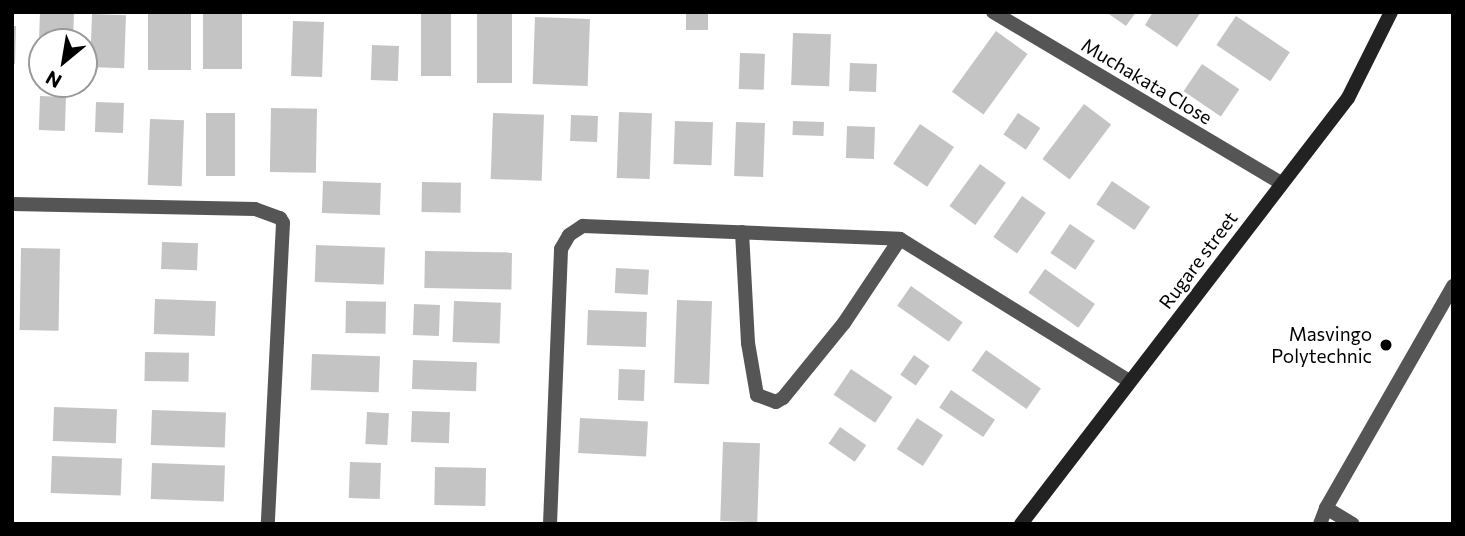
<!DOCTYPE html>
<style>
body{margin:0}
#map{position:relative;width:1465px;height:536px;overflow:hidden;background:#fff;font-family:Commissioner,sans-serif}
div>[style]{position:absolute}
.building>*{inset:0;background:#c4c4c4;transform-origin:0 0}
.lane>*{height:14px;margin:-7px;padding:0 7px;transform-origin:7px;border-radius:7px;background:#555}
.street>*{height:14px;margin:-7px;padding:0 7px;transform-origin:7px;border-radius:7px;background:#555}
.secondary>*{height:14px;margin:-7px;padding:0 7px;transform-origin:7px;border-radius:7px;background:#222}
.dots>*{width:19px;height:19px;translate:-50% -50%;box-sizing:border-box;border:4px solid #fff;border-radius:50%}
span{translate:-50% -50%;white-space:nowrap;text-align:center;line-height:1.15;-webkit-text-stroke:5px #fff;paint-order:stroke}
.street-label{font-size:19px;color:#000}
.poi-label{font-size:19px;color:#000}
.right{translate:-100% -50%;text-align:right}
.frame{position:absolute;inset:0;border:14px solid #000;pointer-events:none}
.north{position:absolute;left:28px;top:28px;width:70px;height:70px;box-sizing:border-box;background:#fff;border:2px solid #999;border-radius:50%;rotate:210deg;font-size:19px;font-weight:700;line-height:28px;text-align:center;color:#000}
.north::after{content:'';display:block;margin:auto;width:24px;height:32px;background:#000;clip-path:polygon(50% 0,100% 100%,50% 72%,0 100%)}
</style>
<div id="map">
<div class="building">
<div style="clip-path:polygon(40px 12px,74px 12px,73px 42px,42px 42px,42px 68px,38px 68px)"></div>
<div style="left:148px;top:12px;width:43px;height:58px"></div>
<div style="left:203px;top:12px;width:39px;height:57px"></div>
<div style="left:421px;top:12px;width:30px;height:64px"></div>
<div style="left:477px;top:12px;width:35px;height:71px"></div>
<div style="left:686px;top:12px;width:22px;height:18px"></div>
<div style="clip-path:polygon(1106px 12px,1136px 12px,1126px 26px)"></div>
<div style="clip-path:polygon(1153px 12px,1201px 12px,1177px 47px,1145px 25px)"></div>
<div style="left:92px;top:14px;width:34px;height:53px;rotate:2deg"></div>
<div style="left:1236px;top:16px;width:65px;height:35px;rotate:34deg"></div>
<div style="left:535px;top:17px;width:55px;height:67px;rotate:2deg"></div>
<div style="left:293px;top:21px;width:31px;height:55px;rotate:2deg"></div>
<div style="clip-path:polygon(12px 26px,16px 26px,15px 64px,12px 63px)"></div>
<div style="left:996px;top:31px;width:39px;height:75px;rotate:36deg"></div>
<div style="left:793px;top:33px;width:38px;height:52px;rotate:2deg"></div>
<div style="left:372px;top:45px;width:27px;height:35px;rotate:2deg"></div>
<div style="left:740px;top:53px;width:25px;height:36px;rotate:2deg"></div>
<div style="left:850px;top:63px;width:27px;height:28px;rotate:2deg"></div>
<div style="left:1202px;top:64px;width:45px;height:33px;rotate:34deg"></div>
<div style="left:40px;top:96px;width:26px;height:34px;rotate:2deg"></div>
<div style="left:96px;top:102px;width:28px;height:30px;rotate:2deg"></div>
<div style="left:1084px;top:104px;width:34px;height:69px;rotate:37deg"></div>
<div style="left:271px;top:108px;width:46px;height:64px;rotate:1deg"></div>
<div style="left:619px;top:112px;width:33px;height:66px;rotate:2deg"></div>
<div style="left:206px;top:113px;width:29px;height:63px"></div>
<div style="left:493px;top:113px;width:51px;height:66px;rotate:2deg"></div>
<div style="left:1018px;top:113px;width:27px;height:26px;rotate:34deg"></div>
<div style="left:571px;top:115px;width:27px;height:26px;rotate:2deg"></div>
<div style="left:150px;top:119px;width:34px;height:66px;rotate:2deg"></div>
<div style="left:675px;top:121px;width:38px;height:43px;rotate:2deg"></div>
<div style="left:793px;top:121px;width:31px;height:14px;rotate:2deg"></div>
<div style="left:736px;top:122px;width:29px;height:54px;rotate:2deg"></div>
<div style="left:920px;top:124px;width:41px;height:48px;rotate:34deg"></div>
<div style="left:847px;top:126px;width:28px;height:32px;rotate:2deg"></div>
<div style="left:980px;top:164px;width:32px;height:52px;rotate:36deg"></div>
<div style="left:323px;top:181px;width:58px;height:32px;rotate:2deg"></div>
<div style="left:1112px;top:181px;width:46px;height:28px;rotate:34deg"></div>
<div style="left:422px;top:182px;width:39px;height:30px;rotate:1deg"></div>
<div style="left:1022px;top:196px;width:29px;height:50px;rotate:35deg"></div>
<div style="left:1070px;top:224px;width:30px;height:35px;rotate:34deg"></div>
<div style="left:162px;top:242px;width:36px;height:27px;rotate:2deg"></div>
<div style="left:316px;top:245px;width:69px;height:37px;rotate:2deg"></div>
<div style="left:21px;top:248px;width:39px;height:82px;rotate:1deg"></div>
<div style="left:425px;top:251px;width:87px;height:37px;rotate:1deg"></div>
<div style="left:616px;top:268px;width:33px;height:25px;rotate:3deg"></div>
<div style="left:1045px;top:269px;width:61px;height:29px;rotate:35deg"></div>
<div style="left:911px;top:286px;width:63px;height:24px;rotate:35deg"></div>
<div style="left:155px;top:299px;width:61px;height:35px;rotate:2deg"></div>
<div style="left:677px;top:300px;width:35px;height:83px;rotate:2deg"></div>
<div style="left:346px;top:301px;width:40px;height:32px;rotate:1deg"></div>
<div style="left:454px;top:301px;width:47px;height:41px;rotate:2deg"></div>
<div style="left:414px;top:304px;width:26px;height:31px;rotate:2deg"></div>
<div style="left:588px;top:310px;width:59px;height:35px;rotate:2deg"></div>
<div style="left:986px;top:350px;width:67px;height:25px;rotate:35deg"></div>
<div style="left:145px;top:352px;width:44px;height:29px;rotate:1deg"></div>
<div style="left:312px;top:354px;width:68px;height:36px;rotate:2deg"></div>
<div style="left:914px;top:355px;width:19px;height:24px;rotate:35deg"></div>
<div style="left:413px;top:360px;width:64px;height:29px;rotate:2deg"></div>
<div style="left:619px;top:369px;width:26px;height:31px;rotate:2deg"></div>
<div style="left:851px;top:369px;width:50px;height:31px;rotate:34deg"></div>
<div style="left:951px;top:390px;width:53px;height:21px;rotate:34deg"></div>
<div style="left:54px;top:407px;width:63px;height:34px;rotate:2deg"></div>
<div style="left:152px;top:410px;width:74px;height:35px;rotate:2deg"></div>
<div style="left:412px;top:411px;width:38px;height:31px;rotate:2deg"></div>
<div style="left:367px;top:412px;width:22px;height:32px;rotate:3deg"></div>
<div style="left:580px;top:418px;width:68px;height:35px;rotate:3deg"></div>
<div style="left:917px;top:418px;width:31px;height:37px;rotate:33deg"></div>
<div style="left:840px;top:427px;width:32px;height:20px;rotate:35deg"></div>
<div style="left:723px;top:442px;width:37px;height:79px;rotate:2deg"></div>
<div style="left:52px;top:456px;width:70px;height:37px;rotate:2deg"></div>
<div style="left:350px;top:462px;width:31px;height:36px;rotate:2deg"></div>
<div style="left:152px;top:463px;width:73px;height:36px;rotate:2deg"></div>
<div style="left:435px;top:467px;width:51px;height:38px;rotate:1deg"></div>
</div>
<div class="lane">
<div style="left:1326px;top:508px;width:31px;rotate:31deg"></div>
<div style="left:1320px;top:524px;width:17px;rotate:-69deg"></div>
<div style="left:1326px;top:508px;width:256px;rotate:-60.2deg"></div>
</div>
<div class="street">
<div style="left:993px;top:12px;width:335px;rotate:30.7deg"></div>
<div style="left:12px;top:204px;width:243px;rotate:1.2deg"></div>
<div style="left:255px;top:209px;width:27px;rotate:20deg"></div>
<div style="left:280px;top:218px;width:6px;rotate:59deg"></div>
<div style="left:283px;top:223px;width:301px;rotate:92.9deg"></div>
<div style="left:742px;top:232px;width:111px;rotate:86.9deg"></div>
<div style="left:748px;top:343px;width:53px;rotate:80.2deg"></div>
<div style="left:757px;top:395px;width:20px;rotate:20deg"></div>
<div style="left:776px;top:402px;width:8px;rotate:-30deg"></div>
<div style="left:783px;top:398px;width:97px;rotate:-50.9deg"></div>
<div style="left:844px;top:323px;width:101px;rotate:-56.3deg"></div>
<div style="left:550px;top:524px;width:275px;rotate:-87.7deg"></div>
<div style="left:561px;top:249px;width:16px;rotate:-60deg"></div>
<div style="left:569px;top:235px;width:17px;rotate:-33deg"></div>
<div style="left:583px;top:226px;width:317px;rotate:2.3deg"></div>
<div style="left:900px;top:239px;width:269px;rotate:31.8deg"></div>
</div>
<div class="secondary">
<div style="left:1021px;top:524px;width:537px;rotate:-52.49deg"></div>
<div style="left:1348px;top:98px;width:96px;rotate:-63.4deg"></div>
</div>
<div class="dots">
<div style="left:1386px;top:345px;background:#000"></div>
</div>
<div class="street-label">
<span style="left:1147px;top:81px;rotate:31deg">Muchakata Close</span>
<span style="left:1198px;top:260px;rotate:-53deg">Rugare street</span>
</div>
<div class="poi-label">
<span class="right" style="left:1372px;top:345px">Masvingo<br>Polytechnic</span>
</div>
<div class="frame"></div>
<div class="north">N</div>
</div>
